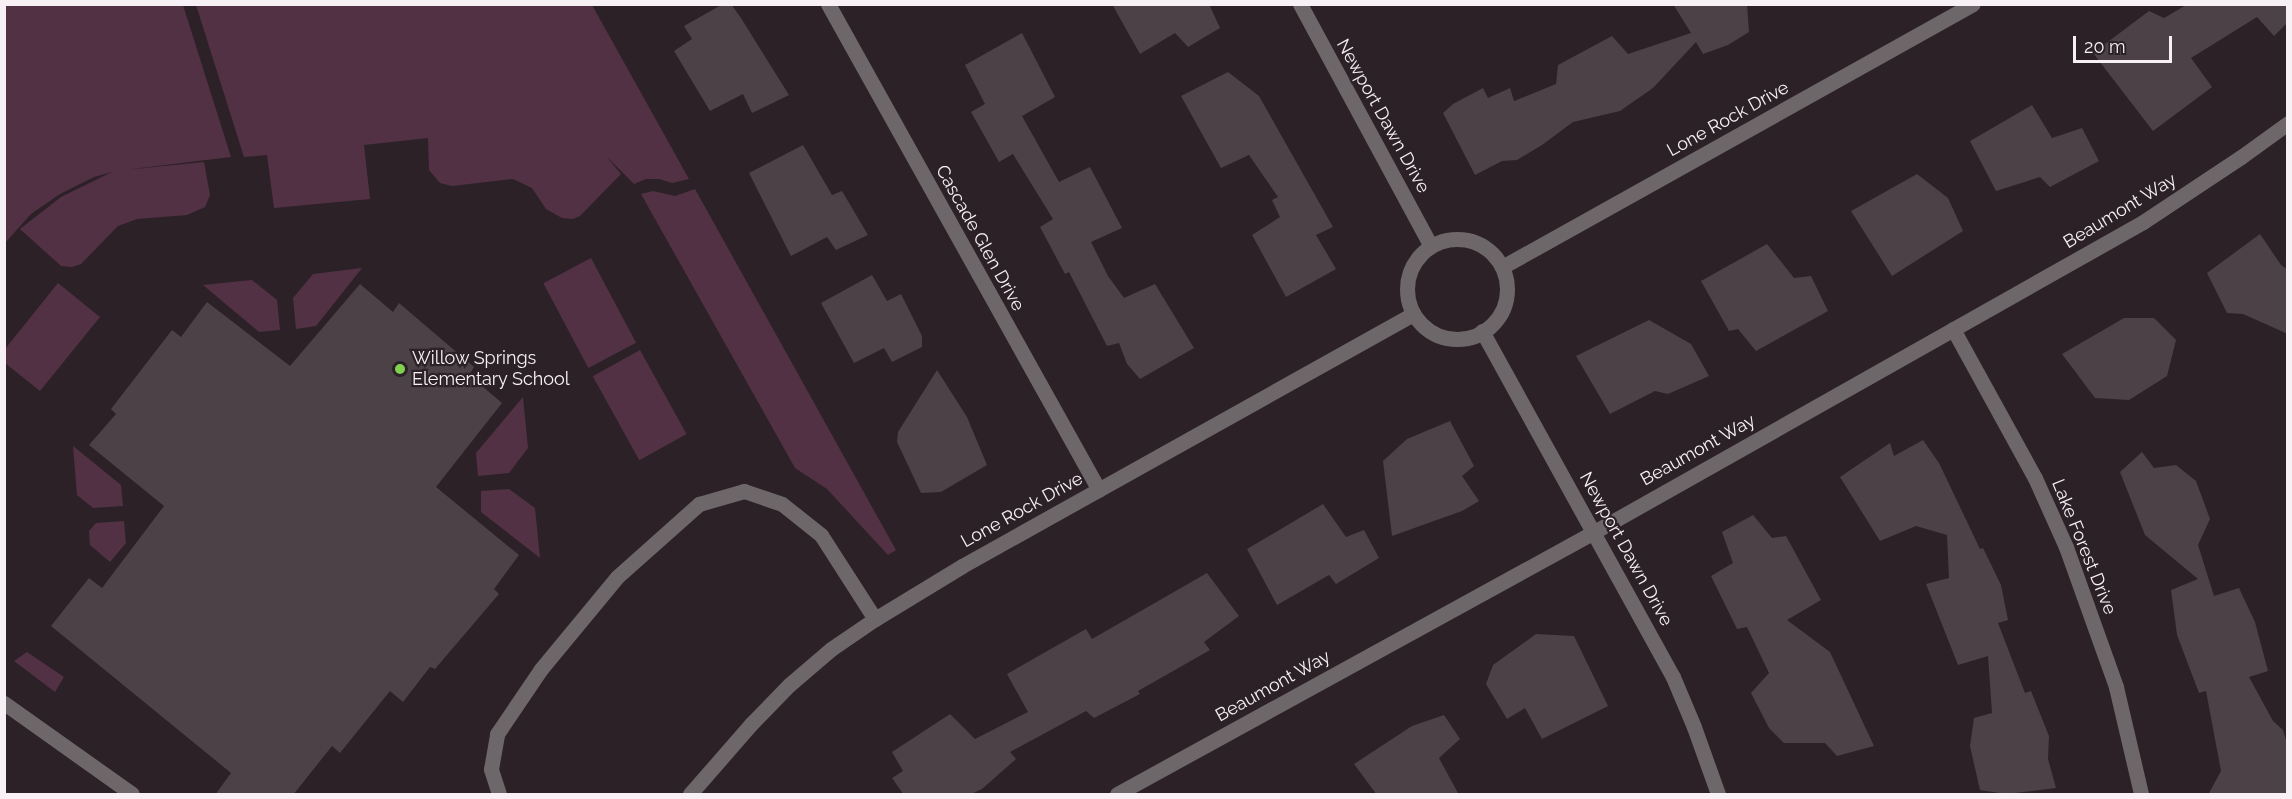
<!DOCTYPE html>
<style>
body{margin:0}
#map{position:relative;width:2292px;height:799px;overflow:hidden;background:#2b2127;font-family:Raleway,sans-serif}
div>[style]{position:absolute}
.green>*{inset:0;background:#533144;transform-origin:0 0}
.building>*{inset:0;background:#4c4147}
.minor>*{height:15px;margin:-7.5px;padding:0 7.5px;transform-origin:7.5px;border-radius:7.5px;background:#6d676a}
.minor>.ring{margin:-7.5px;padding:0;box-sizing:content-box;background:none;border:15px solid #6d676a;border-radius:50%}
.dots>*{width:16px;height:16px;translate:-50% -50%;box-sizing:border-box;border:3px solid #2b2127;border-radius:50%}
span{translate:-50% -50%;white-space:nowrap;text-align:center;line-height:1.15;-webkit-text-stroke:4.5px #2b2127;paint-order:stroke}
.street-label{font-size:18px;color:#f7f0f4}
.poi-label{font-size:18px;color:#f7f0f4}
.left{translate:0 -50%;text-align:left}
.frame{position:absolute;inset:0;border:6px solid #f7f0f4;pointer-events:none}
.scale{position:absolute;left:2073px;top:36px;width:99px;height:27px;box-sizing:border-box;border:3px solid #f7f0f4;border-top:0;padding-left:8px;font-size:18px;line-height:21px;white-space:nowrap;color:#f7f0f4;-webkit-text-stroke:4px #2b2127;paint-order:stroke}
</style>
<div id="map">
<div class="green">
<div style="clip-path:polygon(5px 4px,183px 5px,231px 157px,124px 170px,204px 162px,210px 195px,205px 207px,187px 215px,137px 219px,118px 226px,81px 264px,72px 267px,61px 266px,20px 229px,61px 197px,112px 172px,94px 177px,60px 194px,31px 214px,5px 243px)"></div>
<div style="clip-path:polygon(196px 5px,592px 5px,689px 179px,672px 183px,659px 179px,646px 179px,634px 184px,606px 156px,621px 174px,580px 216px,573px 219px,562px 218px,546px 209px,532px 188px,513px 179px,452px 186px,440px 183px,429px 170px,428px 138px,364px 145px,370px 199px,274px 208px,267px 155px,244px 157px)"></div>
<div style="clip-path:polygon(695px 189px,896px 550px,888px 555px,827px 489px,795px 468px,641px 194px,653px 191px,675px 196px)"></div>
<div style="left:591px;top:258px;width:96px;height:54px;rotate:62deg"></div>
<div style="clip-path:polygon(362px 268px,316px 326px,296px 329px,293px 298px,313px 274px)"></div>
<div style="clip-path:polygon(252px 280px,277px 300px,280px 330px,259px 332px,203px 285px)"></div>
<div style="clip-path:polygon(58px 283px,100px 317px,40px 391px,5px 363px,5px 349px)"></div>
<div style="left:640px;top:350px;width:96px;height:54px;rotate:61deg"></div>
<div style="clip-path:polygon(523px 397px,528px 448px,509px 473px,478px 476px,476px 453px)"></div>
<div style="clip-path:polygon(73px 446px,121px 485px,123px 506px,93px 508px,77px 495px)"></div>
<div style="clip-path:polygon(509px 489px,535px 508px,540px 558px,481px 512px,481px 491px)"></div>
<div style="clip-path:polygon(124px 521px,126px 543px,110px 562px,90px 545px,89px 531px,96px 523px)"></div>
<div style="clip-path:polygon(27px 652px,64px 677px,55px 692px,14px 661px)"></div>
</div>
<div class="building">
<div style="clip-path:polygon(723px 4px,731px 4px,741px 18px,789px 95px,752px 113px,743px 94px,710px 111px,674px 51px,692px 39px,684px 26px)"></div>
<div style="clip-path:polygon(1112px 4px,1209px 4px,1220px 28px,1188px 47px,1175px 33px,1140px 54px)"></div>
<div style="clip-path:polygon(1673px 4px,1747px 4px,1749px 32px,1728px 45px,1703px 54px,1696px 42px,1653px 88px,1620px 111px,1573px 122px,1542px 145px,1517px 160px,1502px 161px,1475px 175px,1443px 113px,1453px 104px,1483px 88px,1488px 98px,1510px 88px,1514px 101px,1556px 84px,1558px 65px,1612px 36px,1628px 54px,1691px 33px)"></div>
<div style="clip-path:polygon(2188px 4px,2288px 4px,2288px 22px,2274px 36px,2257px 17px,2191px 58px,2212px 87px,2153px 131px,2093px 53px,2149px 11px,2164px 18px)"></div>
<div style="clip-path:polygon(1022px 33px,1055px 97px,1022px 116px,1059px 182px,1090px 167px,1122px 228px,1091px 242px,1108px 276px,1124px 298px,1155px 284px,1194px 348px,1140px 379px,1127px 364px,1119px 343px,1107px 346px,1069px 272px,1065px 274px,1040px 227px,1053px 219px,1013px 154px,999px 162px,971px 112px,985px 104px,965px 65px)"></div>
<div style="clip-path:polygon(1228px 72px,1259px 96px,1333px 227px,1316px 235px,1336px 269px,1286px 297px,1252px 235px,1280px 217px,1272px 200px,1278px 197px,1249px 155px,1221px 168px,1181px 96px)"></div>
<div style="clip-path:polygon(2032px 105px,2052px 138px,2082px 128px,2099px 161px,2050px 187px,2040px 177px,1996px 191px,1970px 141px)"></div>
<div style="clip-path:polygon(803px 145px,832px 195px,842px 191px,868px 235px,836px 250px,827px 237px,791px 256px,749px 173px)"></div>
<div style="clip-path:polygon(1917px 174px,1948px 198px,1963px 231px,1892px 276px,1851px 211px)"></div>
<div style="clip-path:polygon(2260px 234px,2281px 265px,2288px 270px,2288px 334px,2243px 314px,2227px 313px,2207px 273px)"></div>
<div style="clip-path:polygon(1767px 244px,1794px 278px,1811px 276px,1828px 311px,1756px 351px,1738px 329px,1729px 331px,1701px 281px)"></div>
<div style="clip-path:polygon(872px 275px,887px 301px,901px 294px,922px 336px,922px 347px,892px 362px,884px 348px,854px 363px,821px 303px)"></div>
<div style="clip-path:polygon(360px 284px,393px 312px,399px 303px,474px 367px,469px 375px,502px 403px,436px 487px,519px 555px,494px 589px,499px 594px,435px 669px,430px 667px,403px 702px,390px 691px,340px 753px,332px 746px,293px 795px,215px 795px,231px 773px,51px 626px,89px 578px,102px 588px,164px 506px,89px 445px,116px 414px,111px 409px,172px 330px,181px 337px,207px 302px,290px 366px)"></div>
<div style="clip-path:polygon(2124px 318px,2154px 318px,2176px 340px,2167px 376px,2129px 400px,2095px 398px,2062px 354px)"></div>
<div style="clip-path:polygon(1649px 320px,1691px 344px,1709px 376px,1668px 394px,1655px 391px,1610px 414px,1576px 356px)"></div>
<div style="clip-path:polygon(937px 370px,967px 417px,987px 465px,941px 492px,921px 493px,897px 442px,898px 432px)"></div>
<div style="clip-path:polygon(1450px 421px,1474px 466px,1462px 476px,1479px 501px,1462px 511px,1392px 536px,1383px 461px,1407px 439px)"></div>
<div style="clip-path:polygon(1923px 440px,1939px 463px,1980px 549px,1983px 548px,2001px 585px,2008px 620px,1998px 623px,2025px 693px,2031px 691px,2049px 736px,2048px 759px,2056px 788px,2006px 794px,1980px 790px,1970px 746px,1974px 718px,1992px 713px,1988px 656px,1958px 665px,1926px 584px,1949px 578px,1947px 535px,1916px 526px,1880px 541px,1840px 477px,1890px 443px,1894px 456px)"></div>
<div style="clip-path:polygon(2142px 452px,2154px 468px,2176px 465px,2196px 481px,2210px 519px,2198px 545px,2214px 596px,2239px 588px,2255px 622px,2268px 671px,2249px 677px,2273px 721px,2283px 730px,2288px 747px,2288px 795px,2208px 795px,2221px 771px,2206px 691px,2199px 693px,2177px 635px,2171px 590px,2198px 579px,2145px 535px,2120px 472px)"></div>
<div style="clip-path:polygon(1323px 504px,1346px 537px,1364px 530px,1379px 558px,1336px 584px,1329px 575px,1277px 605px,1247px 549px)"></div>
<div style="clip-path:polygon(1753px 515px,1772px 538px,1786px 536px,1821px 600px,1787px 620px,1830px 652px,1874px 746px,1837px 756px,1825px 743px,1784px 743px,1769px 728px,1751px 693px,1769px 673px,1747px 627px,1737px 629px,1711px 576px,1733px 563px,1722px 532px)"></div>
<div style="clip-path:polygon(1207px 573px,1239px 616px,1204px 642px,1210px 650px,1138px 691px,1140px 694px,1094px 718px,1086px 711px,1010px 752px,1016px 759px,982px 789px,969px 795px,904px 795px,892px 778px,903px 771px,892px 752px,950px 714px,975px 739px,1028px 712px,1007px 674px,1086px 629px,1092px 639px)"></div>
<div style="clip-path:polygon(1536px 634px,1574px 636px,1608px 706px,1542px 739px,1525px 708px,1507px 719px,1486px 684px,1493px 665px)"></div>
<div style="clip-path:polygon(1444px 715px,1460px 739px,1439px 758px,1459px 795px,1377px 795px,1354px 764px,1412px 726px)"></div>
</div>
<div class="minor">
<div style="left:828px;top:4px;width:556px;rotate:60.86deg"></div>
<div style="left:1300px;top:4px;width:275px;rotate:61.6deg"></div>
<div class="ring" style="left:1407px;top:239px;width:85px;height:85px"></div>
<div style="left:1502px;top:267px;width:539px;rotate:-29.18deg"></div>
<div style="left:1953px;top:329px;width:170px;rotate:61.2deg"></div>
<div style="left:2035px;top:478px;width:76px;rotate:65.8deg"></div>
<div style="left:2066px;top:547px;width:149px;rotate:70.3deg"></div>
<div style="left:2116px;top:687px;width:110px;rotate:76.8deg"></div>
<div style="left:1482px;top:331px;width:395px;rotate:61.1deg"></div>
<div style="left:1673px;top:677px;width:54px;rotate:67.2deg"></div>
<div style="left:1694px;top:727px;width:71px;rotate:70.3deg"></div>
<div style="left:4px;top:703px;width:157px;rotate:35.4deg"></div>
<div style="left:499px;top:794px;width:26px;rotate:-108deg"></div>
<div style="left:491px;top:769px;width:36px;rotate:-80deg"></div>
<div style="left:497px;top:734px;width:78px;rotate:-55.9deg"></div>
<div style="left:541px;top:669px;width:119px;rotate:-50.4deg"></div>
<div style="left:617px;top:577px;width:110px;rotate:-41.7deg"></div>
<div style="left:699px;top:504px;width:47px;rotate:-16.1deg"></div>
<div style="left:744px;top:491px;width:40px;rotate:18.9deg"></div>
<div style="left:782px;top:504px;width:50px;rotate:38.5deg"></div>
<div style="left:821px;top:535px;width:100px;rotate:57.3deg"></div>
<div style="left:690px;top:794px;width:93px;rotate:-48.9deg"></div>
<div style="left:751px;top:724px;width:54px;rotate:-45.7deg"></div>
<div style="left:789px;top:685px;width:55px;rotate:-40.6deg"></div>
<div style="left:831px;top:649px;width:53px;rotate:-34.3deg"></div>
<div style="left:875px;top:619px;width:102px;rotate:-31.3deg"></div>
<div style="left:962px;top:566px;width:517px;rotate:-29.19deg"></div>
<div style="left:1117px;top:794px;width:544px;rotate:-28.78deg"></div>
<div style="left:1594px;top:532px;width:630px;rotate:-29.45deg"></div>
<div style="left:2143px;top:222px;width:118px;rotate:-33.6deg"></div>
<div style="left:2241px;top:157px;width:58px;rotate:-35.9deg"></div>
</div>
<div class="dots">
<div style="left:400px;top:369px;background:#81d050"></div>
</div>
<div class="street-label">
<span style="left:1383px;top:116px;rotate:61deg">Newport Dawn Drive</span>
<span style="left:1728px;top:119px;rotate:-29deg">Lone Rock Drive</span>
<span style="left:2120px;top:211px;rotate:-31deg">Beaumont Way</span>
<span style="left:980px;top:238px;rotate:61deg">Cascade Glen Drive</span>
<span style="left:1698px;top:450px;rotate:-29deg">Beaumont Way</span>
<span style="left:1022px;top:510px;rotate:-29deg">Lone Rock Drive</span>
<span style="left:2084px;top:547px;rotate:68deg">Lake Forest Drive</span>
<span style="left:1626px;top:549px;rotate:61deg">Newport Dawn Drive</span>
<span style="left:1273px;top:686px;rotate:-29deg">Beaumont Way</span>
</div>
<div class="poi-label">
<span class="left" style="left:412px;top:369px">Willow Springs<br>Elementary School</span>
</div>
<div class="frame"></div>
<div class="scale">20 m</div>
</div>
